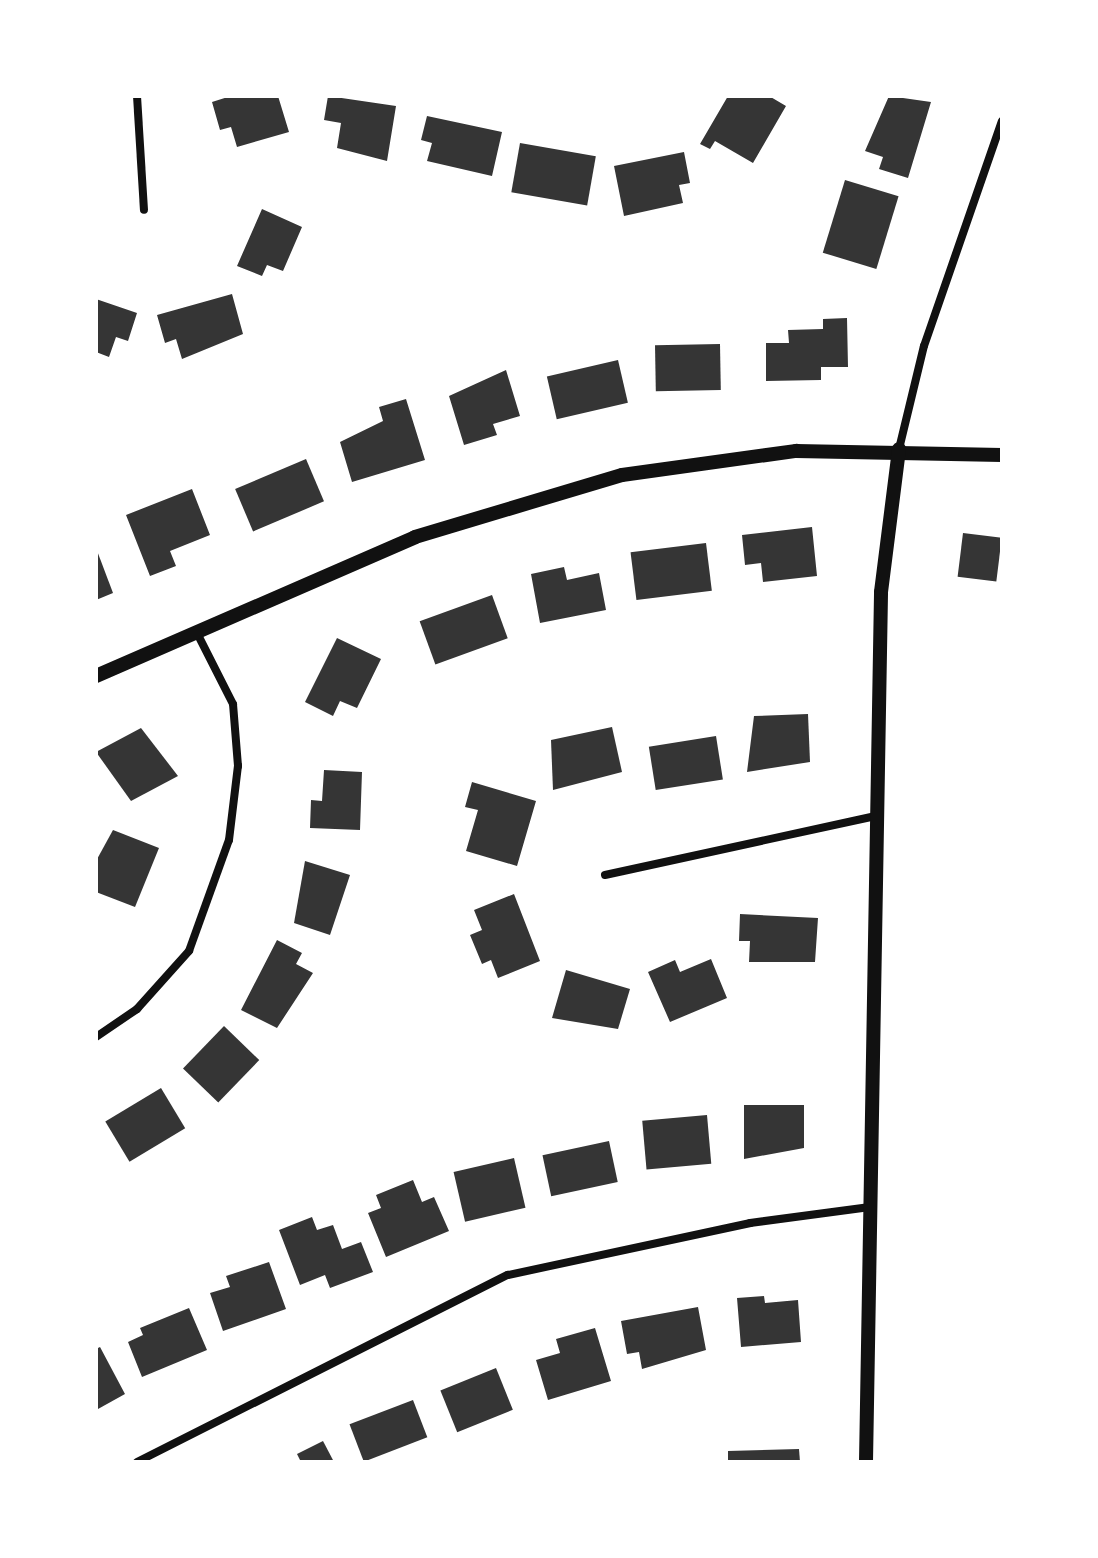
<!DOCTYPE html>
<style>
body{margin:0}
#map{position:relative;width:1098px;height:1558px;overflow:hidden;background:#fff;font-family:"Sofia Sans Condensed",sans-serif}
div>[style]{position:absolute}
.building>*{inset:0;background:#353535;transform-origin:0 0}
.minor>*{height:8px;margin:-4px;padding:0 4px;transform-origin:4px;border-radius:4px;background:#111}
.tertiary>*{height:14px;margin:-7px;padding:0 7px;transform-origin:7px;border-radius:7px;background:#111}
span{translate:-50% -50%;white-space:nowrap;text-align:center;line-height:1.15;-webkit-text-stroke:7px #fff;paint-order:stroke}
.frame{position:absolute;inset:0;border:98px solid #fff;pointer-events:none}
</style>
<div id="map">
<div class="building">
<div style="clip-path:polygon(231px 96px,278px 96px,289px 132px,237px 147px,231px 127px,220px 130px,212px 102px)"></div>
<div style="clip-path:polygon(328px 96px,396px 106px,387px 161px,337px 148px,341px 123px,324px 120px)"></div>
<div style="clip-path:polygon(728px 96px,769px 96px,786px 106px,753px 163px,715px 141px,710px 149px,700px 144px)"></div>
<div style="clip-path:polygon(889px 96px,931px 102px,908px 178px,879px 169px,883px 157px,865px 151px)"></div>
<div style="clip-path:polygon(427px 116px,502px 132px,492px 176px,427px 161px,432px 143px,421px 140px)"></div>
<div style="left:520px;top:143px;width:77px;height:50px;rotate:10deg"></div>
<div style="clip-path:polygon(684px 152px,690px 183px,679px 185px,683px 203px,624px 216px,614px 166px)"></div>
<div style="left:845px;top:180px;width:56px;height:76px;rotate:17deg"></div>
<div style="clip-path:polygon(262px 209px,302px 227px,283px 271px,267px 265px,262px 276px,237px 266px)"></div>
<div style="clip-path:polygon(232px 294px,243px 334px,182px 359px,176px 339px,165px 343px,157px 315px)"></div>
<div style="clip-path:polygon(96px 299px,137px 313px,128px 341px,116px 337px,109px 357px,96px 352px)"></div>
<div style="clip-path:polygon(847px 318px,848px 367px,821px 367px,821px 380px,766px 381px,766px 343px,789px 343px,788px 330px,823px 329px,823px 319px)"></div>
<div style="left:720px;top:344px;width:46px;height:65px;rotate:89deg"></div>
<div style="left:618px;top:360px;width:44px;height:73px;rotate:77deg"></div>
<div style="clip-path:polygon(506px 370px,520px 416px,493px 424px,497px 435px,464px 445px,449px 396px)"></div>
<div style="clip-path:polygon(406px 399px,425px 460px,352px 482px,340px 442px,383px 421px,379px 407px)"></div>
<div style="left:306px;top:459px;width:46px;height:77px;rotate:67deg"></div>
<div style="clip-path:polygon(192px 489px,210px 535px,170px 551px,176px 566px,150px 576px,126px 515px)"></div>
<div style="clip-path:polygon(812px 527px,817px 576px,763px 582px,761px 563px,745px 565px,742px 535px)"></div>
<div style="left:963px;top:533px;width:39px;height:44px;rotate:7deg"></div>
<div style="left:706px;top:543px;width:48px;height:76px;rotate:83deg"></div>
<div style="clip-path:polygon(96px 548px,113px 593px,96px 600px)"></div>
<div style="clip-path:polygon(564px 567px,567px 580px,599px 573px,606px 610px,540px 623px,531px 574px)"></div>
<div style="left:492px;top:595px;width:46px;height:77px;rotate:70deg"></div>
<div style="clip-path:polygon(337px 638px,381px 659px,357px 708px,340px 701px,333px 716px,305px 702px)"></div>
<div style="clip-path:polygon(808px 714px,810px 762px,747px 772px,754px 716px)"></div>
<div style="clip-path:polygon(612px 727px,622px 772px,553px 790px,551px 740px)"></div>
<div style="clip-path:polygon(141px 728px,178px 776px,131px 801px,96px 752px)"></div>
<div style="left:716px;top:736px;width:44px;height:68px;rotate:81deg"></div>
<div style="clip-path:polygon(324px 770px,362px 772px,360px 830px,310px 828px,311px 800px,322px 801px)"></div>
<div style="clip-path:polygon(472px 782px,536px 801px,517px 866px,466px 851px,478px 810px,465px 807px)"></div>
<div style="clip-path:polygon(113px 830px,159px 848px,135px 907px,96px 892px,96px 861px)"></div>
<div style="clip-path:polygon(305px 861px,350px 875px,330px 935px,294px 923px)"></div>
<div style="clip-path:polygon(514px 894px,540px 961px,498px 978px,491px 960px,482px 964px,470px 935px,482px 930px,474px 910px)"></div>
<div style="clip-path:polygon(740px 914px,818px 918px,815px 962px,749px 962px,750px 941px,739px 941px)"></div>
<div style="clip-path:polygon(277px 940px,302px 953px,296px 964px,313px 973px,277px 1028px,241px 1010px)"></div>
<div style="clip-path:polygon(711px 959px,727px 998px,670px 1022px,648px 972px,675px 960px,680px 972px)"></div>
<div style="clip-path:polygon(566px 970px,630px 989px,618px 1029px,552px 1018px)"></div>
<div style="left:224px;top:1026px;width:49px;height:59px;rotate:44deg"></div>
<div style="left:161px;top:1088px;width:47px;height:65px;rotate:59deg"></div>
<div style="clip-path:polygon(744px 1105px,804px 1105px,804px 1148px,744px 1159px)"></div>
<div style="left:707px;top:1115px;width:49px;height:65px;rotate:85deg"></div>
<div style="left:609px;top:1141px;width:42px;height:68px;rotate:78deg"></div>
<div style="left:514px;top:1158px;width:51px;height:62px;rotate:77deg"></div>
<div style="clip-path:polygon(413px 1180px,422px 1202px,434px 1197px,449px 1231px,386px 1257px,368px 1213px,381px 1208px,376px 1195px)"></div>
<div style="clip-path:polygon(312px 1217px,317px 1230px,333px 1225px,342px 1249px,361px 1242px,373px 1272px,330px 1288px,325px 1275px,300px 1285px,279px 1230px)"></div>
<div style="clip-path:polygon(269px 1262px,286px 1309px,223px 1331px,210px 1293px,230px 1287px,226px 1276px)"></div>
<div style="clip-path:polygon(764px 1296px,765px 1303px,798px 1300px,801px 1342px,741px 1347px,737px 1298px)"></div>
<div style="clip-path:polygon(698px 1307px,706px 1350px,642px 1369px,639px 1352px,627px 1354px,621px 1321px)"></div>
<div style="clip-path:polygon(189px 1308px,207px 1350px,142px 1377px,128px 1342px,143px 1335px,140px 1328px)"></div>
<div style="clip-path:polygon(595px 1328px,611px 1381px,548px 1400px,536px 1360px,560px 1353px,556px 1339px)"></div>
<div style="clip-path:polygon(100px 1347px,125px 1394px,98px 1409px,96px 1349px)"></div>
<div style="left:496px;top:1368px;width:45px;height:60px;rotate:68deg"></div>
<div style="left:413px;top:1400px;width:40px;height:68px;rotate:69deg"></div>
<div style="clip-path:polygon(323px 1441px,334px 1462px,301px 1462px,297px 1454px)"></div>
<div style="clip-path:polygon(799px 1449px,800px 1462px,728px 1462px,728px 1451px)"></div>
</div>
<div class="minor">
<div style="left:137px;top:96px;width:114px;rotate:86.5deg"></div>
<div style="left:899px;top:449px;width:106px;rotate:-76.4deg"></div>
<div style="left:924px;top:346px;width:238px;rotate:-70.9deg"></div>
<div style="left:605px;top:875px;width:277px;rotate:-12.3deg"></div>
<div style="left:96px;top:1037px;width:50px;rotate:-34.3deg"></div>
<div style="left:137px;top:1009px;width:78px;rotate:-48.1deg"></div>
<div style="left:189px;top:951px;width:118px;rotate:-70.2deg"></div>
<div style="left:229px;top:840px;width:75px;rotate:-83.1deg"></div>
<div style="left:238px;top:766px;width:62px;rotate:-94.6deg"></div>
<div style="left:233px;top:704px;width:80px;rotate:-116.9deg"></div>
<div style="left:137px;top:1462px;width:415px;rotate:-26.8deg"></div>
<div style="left:508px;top:1275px;width:248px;rotate:-12.1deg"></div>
<div style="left:750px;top:1223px;width:121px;rotate:-7.6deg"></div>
</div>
<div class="tertiary">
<div style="left:96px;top:676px;width:348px;rotate:-23.5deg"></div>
<div style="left:415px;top:537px;width:216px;rotate:-16.7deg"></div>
<div style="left:622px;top:475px;width:176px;rotate:-7.9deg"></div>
<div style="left:796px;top:451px;width:206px;rotate:1.1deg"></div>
<div style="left:866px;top:1462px;width:870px;rotate:-89.01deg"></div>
<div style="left:881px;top:592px;width:144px;rotate:-82.8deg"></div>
</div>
<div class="frame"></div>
</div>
